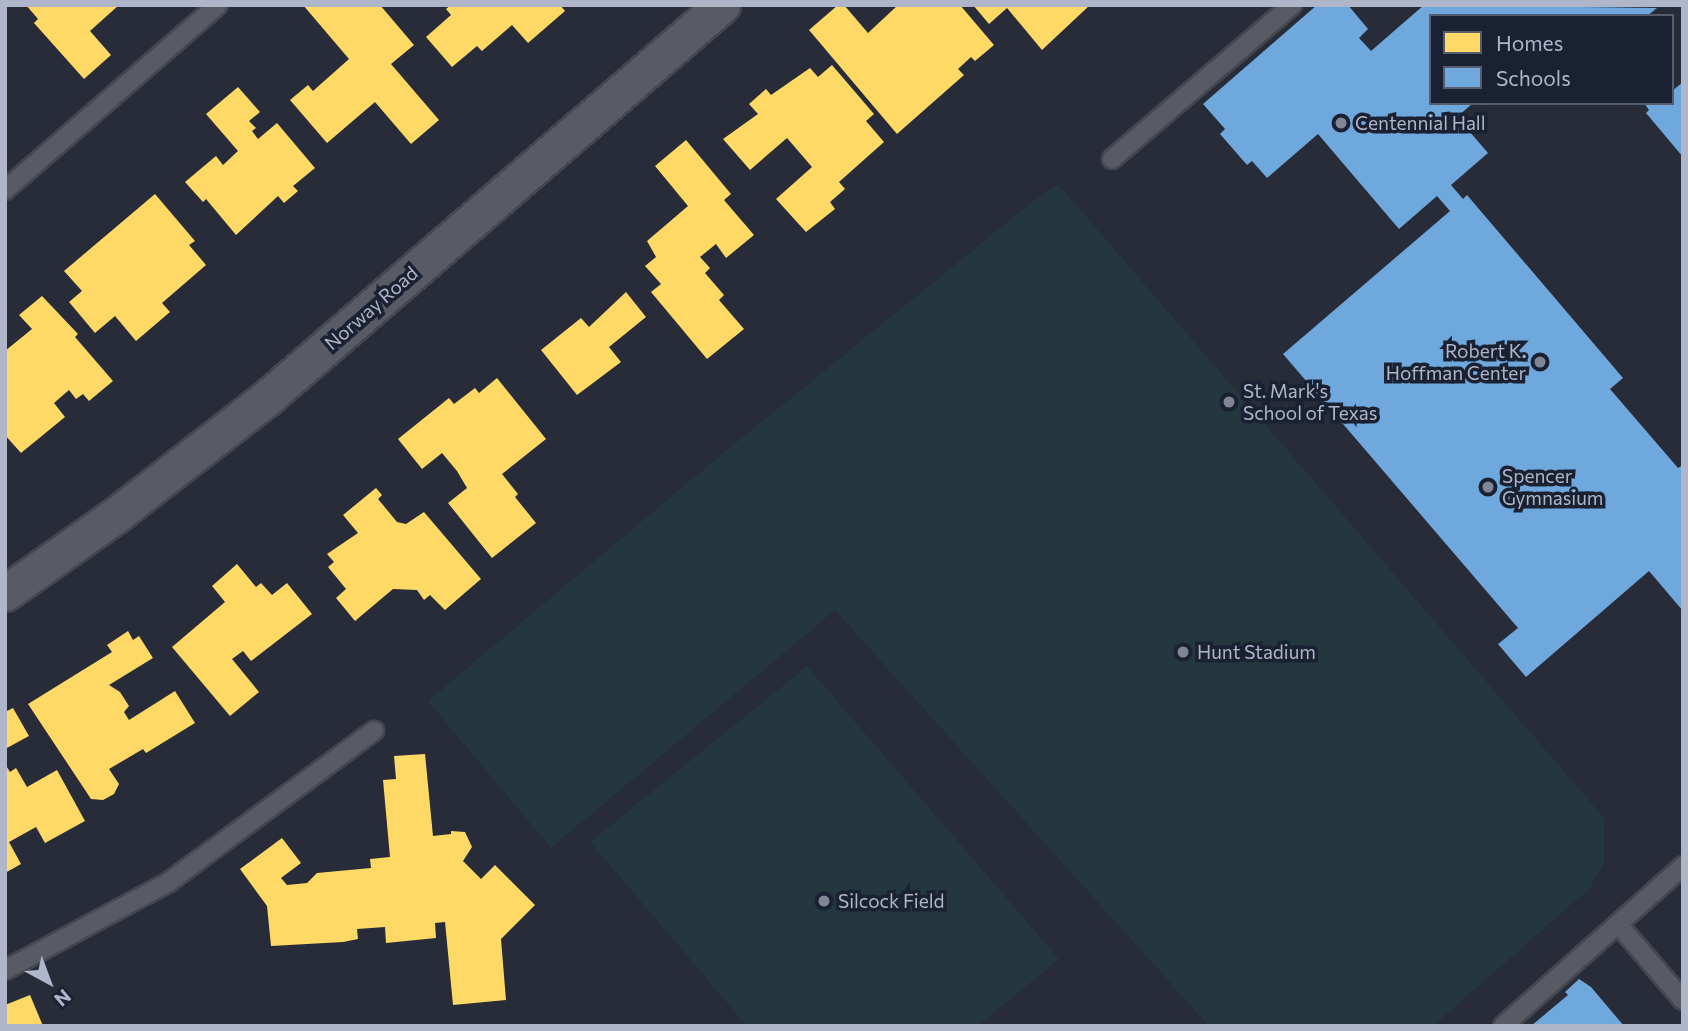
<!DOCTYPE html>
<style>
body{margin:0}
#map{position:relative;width:1688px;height:1031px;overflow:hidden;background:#272c38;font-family:Commissioner,sans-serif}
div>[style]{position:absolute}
.green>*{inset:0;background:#24363e}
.homes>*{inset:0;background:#ffd966}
.schools>*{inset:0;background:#6fa8dc}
.roads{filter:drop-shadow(2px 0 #444750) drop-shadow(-2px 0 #444750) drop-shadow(0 2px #444750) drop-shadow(0 -2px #444750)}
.lane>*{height:18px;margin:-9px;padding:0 9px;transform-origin:9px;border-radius:9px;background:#585a64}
.street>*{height:35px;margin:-17.5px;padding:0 17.5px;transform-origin:17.5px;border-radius:17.5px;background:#585a64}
.dots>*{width:19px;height:19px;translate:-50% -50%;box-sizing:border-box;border:4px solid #1a2132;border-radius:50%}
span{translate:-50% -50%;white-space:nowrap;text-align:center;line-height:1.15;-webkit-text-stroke:7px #1a2132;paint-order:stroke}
.poi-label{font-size:19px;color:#b0b6c9}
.left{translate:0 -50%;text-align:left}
.right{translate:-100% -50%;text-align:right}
.street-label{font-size:19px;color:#b0b6c9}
.frame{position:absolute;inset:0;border:7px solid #b0b6c9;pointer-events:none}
.legend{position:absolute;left:1429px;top:14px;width:245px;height:91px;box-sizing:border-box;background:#1a2132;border:2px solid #565d6e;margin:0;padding:9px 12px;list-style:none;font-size:21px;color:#b0b6c9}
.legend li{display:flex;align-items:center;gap:14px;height:35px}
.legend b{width:35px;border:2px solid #565d6e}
.north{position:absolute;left:14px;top:947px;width:70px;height:70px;-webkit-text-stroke:5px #1a2132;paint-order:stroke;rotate:139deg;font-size:19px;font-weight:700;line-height:28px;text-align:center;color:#b0b6c9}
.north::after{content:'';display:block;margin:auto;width:24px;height:32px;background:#b0b6c9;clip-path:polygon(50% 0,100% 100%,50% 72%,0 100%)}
</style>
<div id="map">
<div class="green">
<div style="clip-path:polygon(1058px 184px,1604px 818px,1604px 863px,1590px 888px,1433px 1026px,1209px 1026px,835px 610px,551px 848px,428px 701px,711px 463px,1031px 203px)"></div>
<div style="clip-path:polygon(807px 666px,1059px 959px,978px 1026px,747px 1026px,590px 842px)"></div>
</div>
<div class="homes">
<div style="clip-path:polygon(26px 5px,119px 5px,90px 31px,111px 55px,84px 79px,34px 23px,38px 19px)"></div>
<div style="clip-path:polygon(303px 5px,380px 5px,414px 45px,391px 64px,439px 120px,411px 144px,375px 102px,327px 143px,290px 100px,308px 85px,313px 91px,349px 59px)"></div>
<div style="clip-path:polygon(451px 5px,560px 5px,565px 11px,528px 43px,512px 25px,482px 51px,477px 46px,452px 67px,426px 37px,451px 15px,446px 9px)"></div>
<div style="clip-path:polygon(838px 5px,844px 5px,868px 33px,898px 5px,960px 5px,994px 45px,975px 61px,971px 57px,958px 69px,964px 75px,897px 134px,809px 30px)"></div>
<div style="clip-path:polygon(973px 5px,1090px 5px,1042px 50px,1007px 8px,989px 24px)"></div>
<div style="clip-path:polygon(832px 65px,874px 114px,866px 121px,884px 142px,839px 182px,845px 189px,830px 202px,835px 209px,806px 232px,776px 199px,812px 167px,787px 138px,750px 170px,723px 139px,758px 114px,749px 104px,766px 89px,771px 95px,810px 68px,818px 77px)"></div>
<div style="clip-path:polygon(238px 87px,260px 112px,249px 121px,256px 128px,252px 131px,258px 139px,277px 123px,315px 168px,293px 186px,298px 191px,284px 203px,278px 196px,236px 235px,206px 199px,203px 202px,185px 182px,216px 156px,223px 165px,238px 151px,206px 114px)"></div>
<div style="clip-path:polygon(686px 140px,731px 194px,724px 200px,754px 235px,726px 258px,716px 244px,700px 257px,710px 268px,705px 273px,724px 295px,719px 300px,744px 329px,707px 359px,651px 292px,661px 284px,645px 266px,656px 257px,647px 241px,688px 206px,655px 166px)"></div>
<div style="clip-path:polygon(155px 194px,195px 241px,189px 245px,206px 265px,162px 303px,170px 312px,136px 341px,115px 316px,95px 333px,69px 302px,82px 291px,64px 271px)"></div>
<div style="clip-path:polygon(626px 292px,646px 317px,609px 347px,621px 362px,577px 395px,541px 350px,581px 318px,589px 327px)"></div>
<div style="clip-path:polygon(42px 296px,78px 334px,75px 337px,113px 381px,89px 401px,83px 394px,76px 399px,69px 390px,54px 403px,65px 417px,21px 453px,5px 435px,5px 351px,32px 329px,19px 315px)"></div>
<div style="clip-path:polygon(497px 378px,546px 439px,502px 474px,518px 494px,515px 497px,536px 523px,492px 558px,448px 503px,467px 488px,457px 471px,442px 453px,422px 469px,398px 439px,449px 398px,454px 404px,475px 388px,479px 393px)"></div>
<div style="clip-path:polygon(376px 488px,382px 495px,378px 499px,397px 522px,406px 524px,424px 512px,481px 579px,445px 610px,430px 595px,424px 600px,417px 590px,393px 589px,355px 621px,336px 598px,346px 589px,328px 567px,334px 562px,327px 554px,358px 533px,343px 515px)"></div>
<div style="clip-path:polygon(237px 564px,256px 587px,261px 583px,272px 595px,287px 583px,312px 614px,251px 661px,243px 651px,232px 659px,259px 692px,230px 716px,172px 647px,225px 602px,212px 586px)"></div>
<div style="clip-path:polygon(128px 631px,133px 640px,139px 636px,153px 658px,109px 685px,120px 692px,129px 706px,124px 712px,129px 720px,175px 691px,195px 723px,146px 753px,143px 749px,109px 769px,119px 784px,114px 794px,103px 800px,91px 799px,28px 704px,112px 652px,107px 645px)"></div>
<div style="clip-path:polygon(13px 708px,29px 736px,5px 749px,5px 712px)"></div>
<div style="clip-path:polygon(425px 754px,433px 836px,451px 834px,451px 831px,465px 832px,472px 847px,463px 861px,481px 879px,495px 865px,535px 905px,501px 939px,506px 1000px,453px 1005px,445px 922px,435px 923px,436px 938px,386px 943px,385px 927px,357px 929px,358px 939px,343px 942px,271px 946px,267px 906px,240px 869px,282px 838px,301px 863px,281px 878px,287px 885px,307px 883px,317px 873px,371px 868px,370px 859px,390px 857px,383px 780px,396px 779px,394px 756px)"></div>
<div style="clip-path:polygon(5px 764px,10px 772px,16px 768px,27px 787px,57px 770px,85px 821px,45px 843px,36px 827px,9px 842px,21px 864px,5px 873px)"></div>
<div style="clip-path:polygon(30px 995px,43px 1026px,5px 1026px,5px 1005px)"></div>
</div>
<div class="schools">
<div style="clip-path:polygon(1317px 5px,1348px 5px,1368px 29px,1359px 38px,1371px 51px,1424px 5px,1657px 8px,1647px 16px,1431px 16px,1431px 103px,1473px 103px,1457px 117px,1488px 153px,1451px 185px,1463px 199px,1467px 195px,1623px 378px,1610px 389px,1678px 468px,1683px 465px,1683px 611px,1649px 571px,1526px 677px,1498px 644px,1518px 628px,1283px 354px,1450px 211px,1437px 196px,1399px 229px,1318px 134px,1267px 178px,1252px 161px,1247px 165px,1220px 134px,1225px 129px,1203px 104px)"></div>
<div style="clip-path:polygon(1683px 82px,1683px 157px,1646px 113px,1649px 110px,1644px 103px,1672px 103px,1672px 91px)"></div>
<div style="clip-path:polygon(1579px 979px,1591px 987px,1624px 1026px,1531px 1026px,1568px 995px,1565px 992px)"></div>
</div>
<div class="roads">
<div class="lane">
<div style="left:1112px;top:159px;width:237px;rotate:-40.5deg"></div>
<div style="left:5px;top:190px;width:282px;rotate:-41deg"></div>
<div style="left:1618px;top:924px;width:100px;rotate:49.5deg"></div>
<div style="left:5px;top:970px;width:186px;rotate:-28.2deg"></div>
<div style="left:169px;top:882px;width:255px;rotate:-36.4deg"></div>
<div style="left:1503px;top:1026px;width:241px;rotate:-41.6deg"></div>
</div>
<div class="street">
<div style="left:5px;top:593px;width:136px;rotate:-35.1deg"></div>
<div style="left:116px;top:515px;width:192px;rotate:-37.8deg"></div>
<div style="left:268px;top:397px;width:600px;rotate:-40.81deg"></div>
</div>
</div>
<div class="dots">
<div style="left:1341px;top:123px;background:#808696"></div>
<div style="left:1540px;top:362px;background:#808696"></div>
<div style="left:1229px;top:402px;background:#808696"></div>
<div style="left:1488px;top:487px;background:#808696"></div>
<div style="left:1183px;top:652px;background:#808696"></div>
<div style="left:824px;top:901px;background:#808696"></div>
</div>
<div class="poi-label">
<span class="left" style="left:1355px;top:123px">Centennial Hall</span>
<span class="right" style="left:1526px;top:362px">Robert K.<br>Hoffman Center</span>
<span class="left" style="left:1243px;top:402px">St. Mark's<br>School of Texas</span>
<span class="left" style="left:1502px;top:487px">Spencer<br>Gymnasium</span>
<span class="left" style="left:1197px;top:652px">Hunt Stadium</span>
<span class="left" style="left:838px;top:901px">Silcock Field</span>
</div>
<div class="street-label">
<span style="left:371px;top:308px;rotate:-41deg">Norway Road</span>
</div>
<div class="frame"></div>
<ul class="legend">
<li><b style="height:19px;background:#ffd966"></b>Homes</li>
<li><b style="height:19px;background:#6fa8dc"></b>Schools</li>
</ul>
<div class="north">N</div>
</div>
